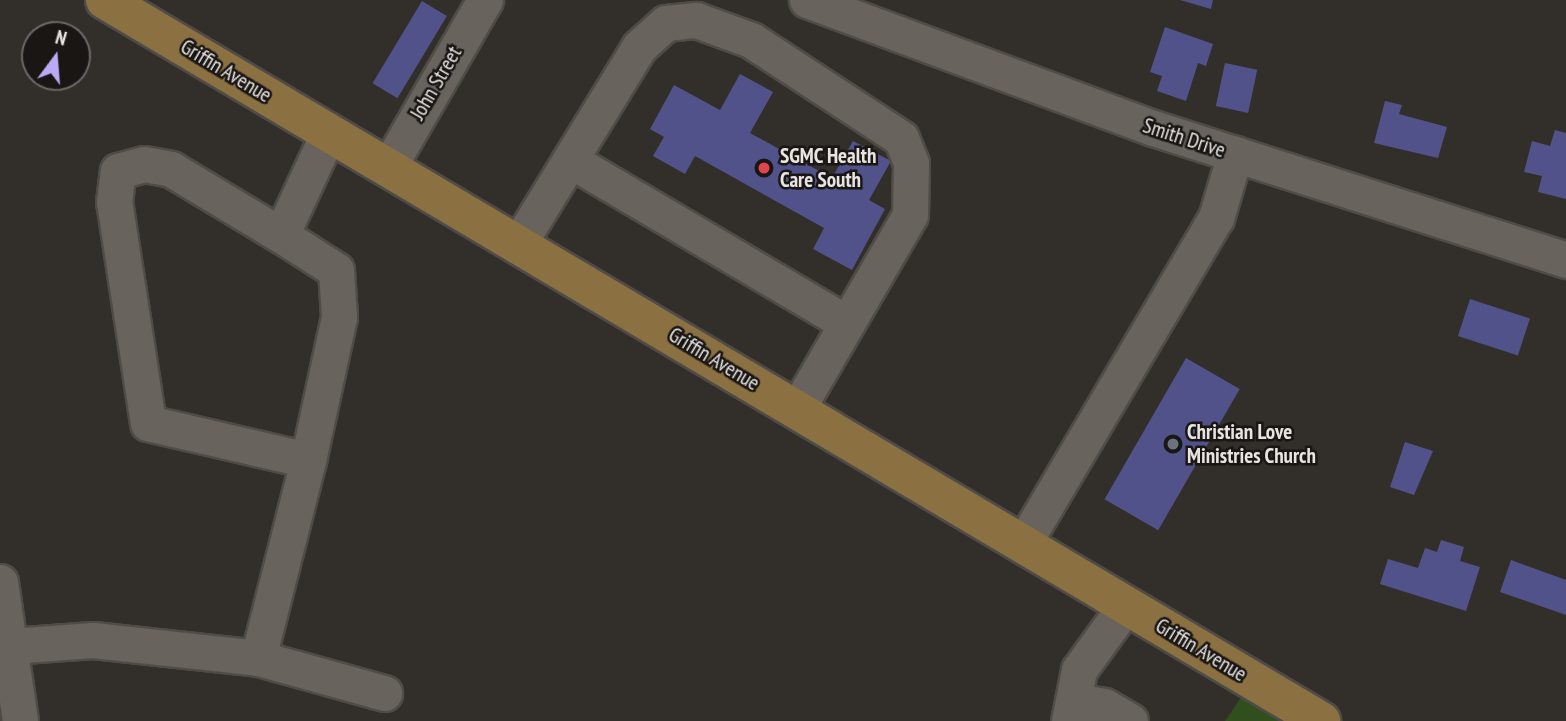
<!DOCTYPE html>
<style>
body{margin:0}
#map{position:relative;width:1566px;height:721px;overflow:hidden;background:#322e29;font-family:"PT Sans Narrow",sans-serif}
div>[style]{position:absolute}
.green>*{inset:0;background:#304f1c}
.building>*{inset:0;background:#52528b;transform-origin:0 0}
.roads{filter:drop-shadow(2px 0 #4f4c47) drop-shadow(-2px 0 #4f4c47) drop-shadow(0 2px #4f4c47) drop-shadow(0 -2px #4f4c47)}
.minor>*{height:35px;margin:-17.5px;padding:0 17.5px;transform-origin:17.5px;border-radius:17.5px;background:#68635d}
.major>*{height:38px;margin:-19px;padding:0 19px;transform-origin:19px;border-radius:19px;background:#8b7041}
.dots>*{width:19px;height:19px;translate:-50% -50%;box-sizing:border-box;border:4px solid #191614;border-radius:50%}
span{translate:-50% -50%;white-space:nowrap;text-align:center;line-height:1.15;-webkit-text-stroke:5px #191614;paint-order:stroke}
.street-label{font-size:21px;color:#e7e4e1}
.poi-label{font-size:21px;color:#e7e4e1;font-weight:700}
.left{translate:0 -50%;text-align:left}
.north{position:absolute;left:21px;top:21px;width:70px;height:70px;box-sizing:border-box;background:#191614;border:2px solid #6b6866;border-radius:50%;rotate:16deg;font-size:19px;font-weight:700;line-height:28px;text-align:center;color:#e7e4e1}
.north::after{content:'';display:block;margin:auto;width:24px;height:32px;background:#bbaaf6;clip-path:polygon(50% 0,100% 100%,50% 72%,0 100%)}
</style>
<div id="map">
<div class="green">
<div style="clip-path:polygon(1244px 693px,1289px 721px,1225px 721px)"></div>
</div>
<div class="building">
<div style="clip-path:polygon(1180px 0,1213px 0,1211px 9px)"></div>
<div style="left:422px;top:1px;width:29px;height:96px;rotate:31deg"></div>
<div style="clip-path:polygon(1165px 27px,1213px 44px,1206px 66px,1198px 63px,1186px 101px,1157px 91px,1162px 76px,1150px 72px)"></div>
<div style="left:1225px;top:63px;width:33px;height:44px;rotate:12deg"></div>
<div style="clip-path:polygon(740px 74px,773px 92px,750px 133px,832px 178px,853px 141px,891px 161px,869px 200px,885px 209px,852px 270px,813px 249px,824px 228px,695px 156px,685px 174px,653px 156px,664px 137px,650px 129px,674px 85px,720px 110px)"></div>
<div style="clip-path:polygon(1385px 101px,1402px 105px,1399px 114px,1447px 127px,1438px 158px,1374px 143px)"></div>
<div style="clip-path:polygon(1555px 130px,1566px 133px,1566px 199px,1538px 192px,1542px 176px,1524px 172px,1532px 141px,1550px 146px)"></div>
<div style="left:1470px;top:299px;width:63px;height:39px;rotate:18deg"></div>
<div style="left:1186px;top:358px;width:62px;height:163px;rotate:30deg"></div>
<div style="clip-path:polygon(1405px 442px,1433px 451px,1414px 495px,1390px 487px)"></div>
<div style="clip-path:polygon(1441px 540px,1464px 547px,1460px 561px,1480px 567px,1466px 611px,1380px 584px,1388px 559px,1418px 568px,1425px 548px,1437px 552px)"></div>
<div style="clip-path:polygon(1511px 560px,1566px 580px,1566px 615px,1500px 592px)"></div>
</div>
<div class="roads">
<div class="minor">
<div style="left:807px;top:0;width:369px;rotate:20.3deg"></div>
<div style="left:1153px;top:128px;width:434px;rotate:17.7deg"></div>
<div style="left:570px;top:160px;width:321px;rotate:30.5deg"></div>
<div style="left:389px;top:166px;width:192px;rotate:-60deg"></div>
<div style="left:281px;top:235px;width:65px;rotate:32.5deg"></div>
<div style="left:336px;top:270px;width:47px;rotate:86.3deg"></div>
<div style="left:339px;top:317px;width:146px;rotate:102.2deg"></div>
<div style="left:308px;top:460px;width:164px;rotate:-167deg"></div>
<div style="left:148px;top:423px;width:224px;rotate:-98.7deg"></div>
<div style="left:114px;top:202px;width:31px;rotate:-83deg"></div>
<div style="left:118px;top:171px;width:27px;rotate:-15deg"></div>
<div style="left:144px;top:164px;width:27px;rotate:10deg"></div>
<div style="left:171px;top:169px;width:128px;rotate:31deg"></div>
<div style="left:281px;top:235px;width:114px;rotate:-65deg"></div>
<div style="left:519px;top:243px;width:230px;rotate:-58.5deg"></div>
<div style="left:639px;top:47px;width:36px;rotate:-42deg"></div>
<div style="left:666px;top:23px;width:30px;rotate:-6deg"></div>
<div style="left:696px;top:20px;width:59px;rotate:20deg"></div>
<div style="left:751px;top:40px;width:179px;rotate:33.2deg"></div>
<div style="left:901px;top:138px;width:27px;rotate:68deg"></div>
<div style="left:911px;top:163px;width:52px;rotate:91.1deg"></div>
<div style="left:910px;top:215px;width:225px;rotate:120.2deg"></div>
<div style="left:1023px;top:544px;width:379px;rotate:-59.4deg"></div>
<div style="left:1216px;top:218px;width:67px;rotate:-73.5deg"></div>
<div style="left:0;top:582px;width:140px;rotate:81.8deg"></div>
<div style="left:10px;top:646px;width:83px;rotate:-4.1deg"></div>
<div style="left:93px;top:640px;width:166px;rotate:6.2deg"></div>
<div style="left:258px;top:658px;width:131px;rotate:15.5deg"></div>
<div style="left:258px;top:658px;width:204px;rotate:-75.8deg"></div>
<div style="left:1073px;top:701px;width:31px;rotate:9deg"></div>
<div style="left:1104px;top:706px;width:30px;rotate:30deg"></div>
<div style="left:1069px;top:721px;width:52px;rotate:-78.9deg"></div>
<div style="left:1079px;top:670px;width:80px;rotate:-54.1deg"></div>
</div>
<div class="major">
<div style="left:105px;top:0;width:1414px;rotate:30.66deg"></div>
</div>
</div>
<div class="dots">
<div style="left:764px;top:168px;background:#e0444e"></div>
<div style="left:1173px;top:444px;background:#6b7280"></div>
</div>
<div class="street-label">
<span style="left:226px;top:71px;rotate:31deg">Griffin Avenue</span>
<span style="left:436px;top:83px;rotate:-60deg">John Street</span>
<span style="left:1184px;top:138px;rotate:18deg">Smith Drive</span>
<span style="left:714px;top:359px;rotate:31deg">Griffin Avenue</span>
<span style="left:1201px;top:650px;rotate:31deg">Griffin Avenue</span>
</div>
<div class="poi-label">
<span class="left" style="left:780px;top:168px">SGMC Health<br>Care South</span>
<span class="left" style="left:1187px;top:444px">Christian Love<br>Ministries Church</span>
</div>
<div class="north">N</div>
</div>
